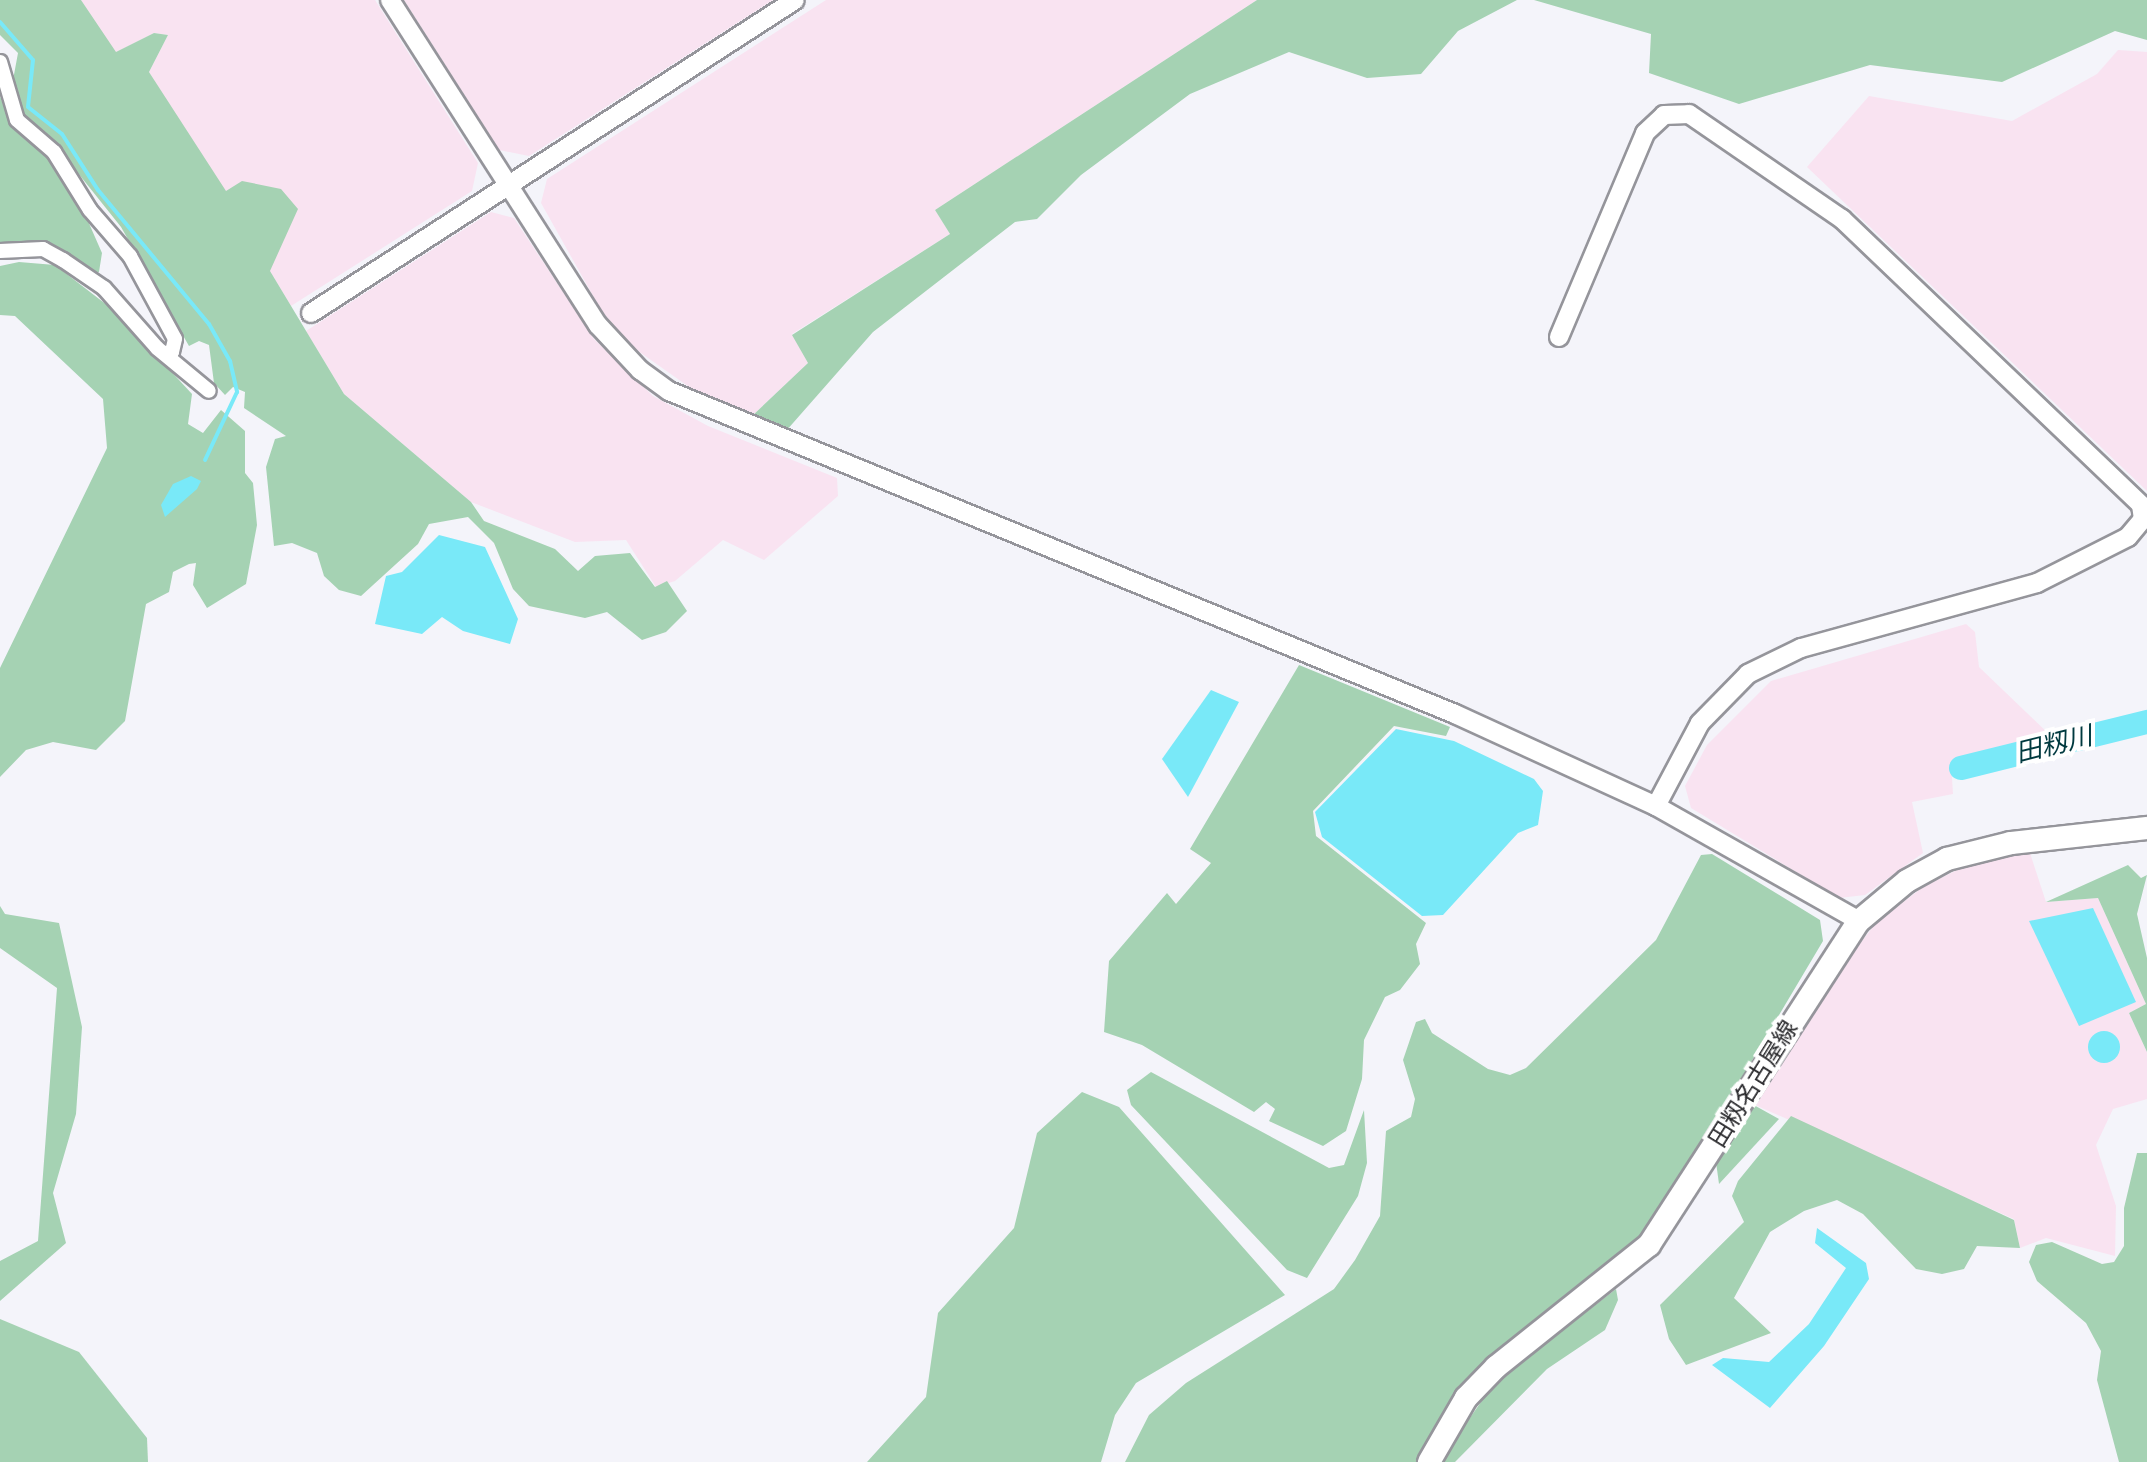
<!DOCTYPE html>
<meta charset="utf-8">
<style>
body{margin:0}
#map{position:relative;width:2147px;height:1462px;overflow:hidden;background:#f4f4fa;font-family:"DejaVu Sans","Noto Sans JP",sans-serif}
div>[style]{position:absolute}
.industrial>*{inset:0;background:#f9e3f1}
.green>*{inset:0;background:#a5d2b3}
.water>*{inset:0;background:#79e9f8}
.round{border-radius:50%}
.stream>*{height:4px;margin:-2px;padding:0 2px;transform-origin:2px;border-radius:2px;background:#79e9f8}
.river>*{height:24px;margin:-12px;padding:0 12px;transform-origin:12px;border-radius:12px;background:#79e9f8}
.roads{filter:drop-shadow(2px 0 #95959b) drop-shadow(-2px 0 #95959b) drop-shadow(0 2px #95959b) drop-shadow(0 -2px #95959b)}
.minor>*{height:14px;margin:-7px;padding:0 7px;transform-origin:7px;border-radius:7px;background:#fff}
.tertiary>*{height:18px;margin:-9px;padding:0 9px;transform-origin:9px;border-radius:9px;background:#fff}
.secondary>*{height:22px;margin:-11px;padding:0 11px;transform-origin:11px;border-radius:11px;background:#fff}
span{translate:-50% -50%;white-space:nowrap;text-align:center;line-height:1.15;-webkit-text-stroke:8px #fff;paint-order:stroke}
.street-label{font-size:24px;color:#29292c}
.water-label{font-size:26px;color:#00393f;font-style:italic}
</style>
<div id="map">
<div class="industrial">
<div style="clip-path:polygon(81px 0,375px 0,478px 163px,472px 191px,291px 306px,149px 72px,168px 35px,154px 33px,115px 53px)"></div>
<div style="clip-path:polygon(404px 0,773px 0,529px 156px,499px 150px)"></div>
<div style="clip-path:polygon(826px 0,1257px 0,935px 210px,950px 234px,792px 334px,808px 363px,751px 417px,709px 401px,631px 346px,601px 310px,541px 203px,547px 179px)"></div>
<div style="clip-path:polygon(2118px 50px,2147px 52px,2147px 491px,1807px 167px,1869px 96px,2012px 121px,2097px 74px)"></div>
<div style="clip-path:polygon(491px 212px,514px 218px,594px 339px,653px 396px,708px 426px,837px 478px,838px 496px,764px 560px,723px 540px,675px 581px,656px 587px,626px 540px,575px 542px,471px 502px,344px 394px,306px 331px)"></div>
<div style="clip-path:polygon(1966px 624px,1975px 632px,1979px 667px,2051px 736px,1951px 762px,1953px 794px,1912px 802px,1923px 853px,1865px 895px,1839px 898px,1691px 808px,1685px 786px,1707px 745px,1771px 681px)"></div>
<div style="clip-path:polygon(2029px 850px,2046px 902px,2098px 898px,2146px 1004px,2129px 1013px,2147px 1052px,2147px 1099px,2113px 1109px,2096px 1145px,2116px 1206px,2115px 1256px,2046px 1238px,2020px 1248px,2014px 1219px,1753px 1104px,1823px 991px,1876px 923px,1923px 887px,1963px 867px)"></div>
</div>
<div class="green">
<div style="clip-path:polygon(0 0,81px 0,116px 52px,154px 33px,168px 35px,149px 72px,226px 191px,242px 181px,281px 189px,298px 209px,270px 271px,344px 394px,471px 502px,484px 521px,555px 549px,578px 571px,595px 556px,630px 553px,655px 587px,667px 581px,687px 611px,666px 632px,642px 640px,607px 612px,585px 618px,529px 606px,513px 589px,494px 543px,468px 517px,429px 524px,418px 544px,361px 596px,339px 590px,324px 576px,317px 553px,292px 543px,274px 546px,266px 467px,275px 439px,286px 436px,244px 408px,245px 392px,233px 387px,225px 395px,214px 383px,209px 345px,199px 341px,189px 346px,121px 227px,54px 143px,21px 115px,13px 80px,18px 53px,0 35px)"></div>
<div style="clip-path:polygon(1257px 0,1517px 0,1458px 31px,1421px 74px,1367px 78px,1289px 52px,1190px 94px,1081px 175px,1037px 219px,1015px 222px,873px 332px,786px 431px,751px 417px,808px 363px,792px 335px,950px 234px,935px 210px)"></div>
<div style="clip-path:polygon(1534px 0,2147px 0,2147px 40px,2115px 31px,2002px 82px,1870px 65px,1739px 104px,1649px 73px,1651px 34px)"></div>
<div style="clip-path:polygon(0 96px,9px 122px,50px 156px,84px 212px,102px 253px,99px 272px,92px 274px,43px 242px,0 242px)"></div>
<div style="clip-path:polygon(19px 262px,55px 265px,116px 312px,192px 394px,188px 424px,203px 433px,221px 410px,245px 431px,245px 473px,253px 483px,257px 525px,246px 584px,207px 608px,193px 585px,196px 563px,189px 564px,173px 572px,169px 592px,146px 604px,125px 721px,96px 750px,53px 742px,26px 750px,0 777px,0 668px,107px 448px,103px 399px,15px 316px,0 315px,0 266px)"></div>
<div style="clip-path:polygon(1299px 665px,1450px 727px,1446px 736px,1394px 726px,1313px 811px,1316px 836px,1426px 923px,1416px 944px,1420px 964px,1400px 990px,1385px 997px,1364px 1040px,1362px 1079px,1346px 1131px,1323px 1146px,1269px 1121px,1275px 1109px,1266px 1102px,1254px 1112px,1142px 1045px,1104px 1032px,1109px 961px,1167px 893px,1176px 904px,1211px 863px,1190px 849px)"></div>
<div style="clip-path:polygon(1712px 854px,1820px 920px,1823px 941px,1671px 1197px,1640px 1236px,1492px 1356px,1419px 1462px,1125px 1462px,1149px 1415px,1186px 1383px,1334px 1289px,1355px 1260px,1380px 1216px,1386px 1131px,1411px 1117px,1415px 1099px,1403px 1060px,1416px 1022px,1425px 1019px,1432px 1033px,1488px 1069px,1510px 1075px,1526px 1068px,1656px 940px,1701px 855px)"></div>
<div style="clip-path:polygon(2128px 865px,2141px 878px,2147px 875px,2137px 914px,2147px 958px,2147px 1052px,2129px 1013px,2146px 1004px,2098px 898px,2046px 902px)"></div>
<div style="clip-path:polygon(0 906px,5px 914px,59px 923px,82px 1027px,76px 1114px,53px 1193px,66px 1243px,0 1301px,0 1261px,38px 1241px,57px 988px,0 948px)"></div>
<div style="clip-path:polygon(1151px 1072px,1329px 1168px,1344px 1165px,1364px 1110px,1367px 1163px,1358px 1196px,1307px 1278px,1287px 1270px,1131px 1105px,1127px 1090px)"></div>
<div style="clip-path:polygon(1082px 1092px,1119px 1107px,1285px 1295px,1136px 1383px,1115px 1415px,1101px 1462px,867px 1462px,926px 1397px,938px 1313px,1014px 1228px,1037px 1133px)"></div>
<div style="clip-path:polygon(1752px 1104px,1779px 1119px,1719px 1184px,1716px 1162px)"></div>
<div style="clip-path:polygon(1791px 1116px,2014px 1220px,2020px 1248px,1977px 1246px,1964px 1269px,1942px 1274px,1916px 1269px,1863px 1214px,1837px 1200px,1804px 1211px,1770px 1232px,1734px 1298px,1771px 1333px,1686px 1365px,1669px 1339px,1660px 1305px,1744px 1222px,1732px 1196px,1738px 1181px)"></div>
<div style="clip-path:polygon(2137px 1153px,2147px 1153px,2147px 1462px,2119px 1462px,2097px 1380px,2101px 1351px,2086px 1323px,2037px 1281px,2029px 1262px,2036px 1245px,2052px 1242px,2102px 1264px,2114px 1262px,2124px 1246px,2124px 1208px)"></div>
<div style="clip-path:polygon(1616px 1289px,1618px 1300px,1605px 1330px,1547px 1369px,1455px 1462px,1439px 1462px,1495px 1382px)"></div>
<div style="clip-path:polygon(0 1319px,79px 1352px,147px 1438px,148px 1462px,0 1462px)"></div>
</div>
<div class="water">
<div style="clip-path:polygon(191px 476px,201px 481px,197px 489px,165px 517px,161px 505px,173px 484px)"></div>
<div style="clip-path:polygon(439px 535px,485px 547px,518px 619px,510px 644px,463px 631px,442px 617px,422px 634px,375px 624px,386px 576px,402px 572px)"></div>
<div style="clip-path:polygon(1211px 690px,1239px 702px,1188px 797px,1162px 759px)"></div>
<div style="clip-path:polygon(1396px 729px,1454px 741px,1534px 779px,1543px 791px,1538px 825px,1518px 833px,1443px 915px,1422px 916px,1322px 837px,1315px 812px)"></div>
<div style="clip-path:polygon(2093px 908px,2136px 1002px,2079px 1026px,2029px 921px)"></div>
<div class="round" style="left:2088px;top:1031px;width:32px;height:32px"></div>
<div style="clip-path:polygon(1817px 1228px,1866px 1263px,1869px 1279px,1824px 1346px,1770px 1408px,1712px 1365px,1723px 1358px,1769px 1362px,1809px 1324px,1846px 1268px,1815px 1243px)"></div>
</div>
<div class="stream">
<div style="left:0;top:22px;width:50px;rotate:49deg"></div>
<div style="left:33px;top:60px;width:47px;rotate:96.1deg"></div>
<div style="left:28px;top:107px;width:43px;rotate:38.5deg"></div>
<div style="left:62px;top:134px;width:67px;rotate:57.3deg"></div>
<div style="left:98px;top:190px;width:174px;rotate:50.4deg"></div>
<div style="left:209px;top:324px;width:43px;rotate:60.4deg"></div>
<div style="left:230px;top:361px;width:32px;rotate:77deg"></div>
<div style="left:237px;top:392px;width:75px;rotate:115.2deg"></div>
</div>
<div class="river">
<div style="left:1961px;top:768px;width:192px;rotate:-13.9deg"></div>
</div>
<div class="roads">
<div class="minor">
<div style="left:0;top:62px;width:60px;rotate:73.7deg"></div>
<div style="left:17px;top:120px;width:49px;rotate:40.9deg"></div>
<div style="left:54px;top:152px;width:68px;rotate:58.2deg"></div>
<div style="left:90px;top:210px;width:61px;rotate:49deg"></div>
<div style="left:130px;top:256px;width:94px;rotate:61.5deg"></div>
<div style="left:175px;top:339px;width:13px;rotate:103deg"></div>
<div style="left:172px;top:352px;width:6px;rotate:171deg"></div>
<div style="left:0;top:251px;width:43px;rotate:-2.7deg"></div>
<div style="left:43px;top:249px;width:23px;rotate:29deg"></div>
<div style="left:63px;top:260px;width:50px;rotate:34.3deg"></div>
<div style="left:104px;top:288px;width:80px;rotate:48.5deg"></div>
<div style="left:157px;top:348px;width:67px;rotate:39.6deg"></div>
</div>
<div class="tertiary">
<div style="left:390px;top:0;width:386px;rotate:57.4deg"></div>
<div style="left:598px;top:325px;width:62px;rotate:47deg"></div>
<div style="left:640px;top:370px;width:36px;rotate:36deg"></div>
<div style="left:669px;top:391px;width:850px;rotate:22.34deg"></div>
<div style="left:1455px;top:714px;width:221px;rotate:24.6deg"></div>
<div style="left:1656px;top:806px;width:233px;rotate:29.5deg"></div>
<div style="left:311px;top:313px;width:576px;rotate:-32.89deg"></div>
<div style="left:1559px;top:337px;width:221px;rotate:-67.1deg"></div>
<div style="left:1645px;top:133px;width:26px;rotate:-43deg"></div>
<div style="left:1664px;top:115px;width:25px;rotate:-2deg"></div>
<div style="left:1689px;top:114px;width:186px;rotate:34.5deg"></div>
<div style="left:1842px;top:219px;width:414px;rotate:43.7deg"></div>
<div style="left:2141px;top:505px;width:14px;rotate:82deg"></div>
<div style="left:2143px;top:519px;width:23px;rotate:130deg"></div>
<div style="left:2128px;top:537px;width:102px;rotate:153.2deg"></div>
<div style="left:2037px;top:583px;width:245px;rotate:164.6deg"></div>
<div style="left:1801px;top:648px;width:59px;rotate:153.9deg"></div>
<div style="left:1748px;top:674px;width:69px;rotate:134.4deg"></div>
<div style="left:1700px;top:723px;width:94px;rotate:117.9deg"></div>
</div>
<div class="secondary">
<div style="left:1429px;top:1462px;width:74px;rotate:-60deg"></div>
<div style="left:1466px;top:1398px;width:43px;rotate:-45.9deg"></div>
<div style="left:1496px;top:1367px;width:196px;rotate:-38.6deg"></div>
<div style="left:1649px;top:1245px;width:386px;rotate:-57.1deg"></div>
<div style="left:1859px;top:921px;width:62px;rotate:-39.8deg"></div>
<div style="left:1907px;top:881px;width:46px;rotate:-28.8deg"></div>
<div style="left:1947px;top:859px;width:66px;rotate:-14deg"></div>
<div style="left:2011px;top:843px;width:137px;rotate:-6.3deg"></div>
</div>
</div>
<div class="street-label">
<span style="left:1754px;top:1084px;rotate:-58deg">田籾名古屋線</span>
</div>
<div class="water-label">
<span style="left:2054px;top:745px;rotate:-14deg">田籾川</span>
</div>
</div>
